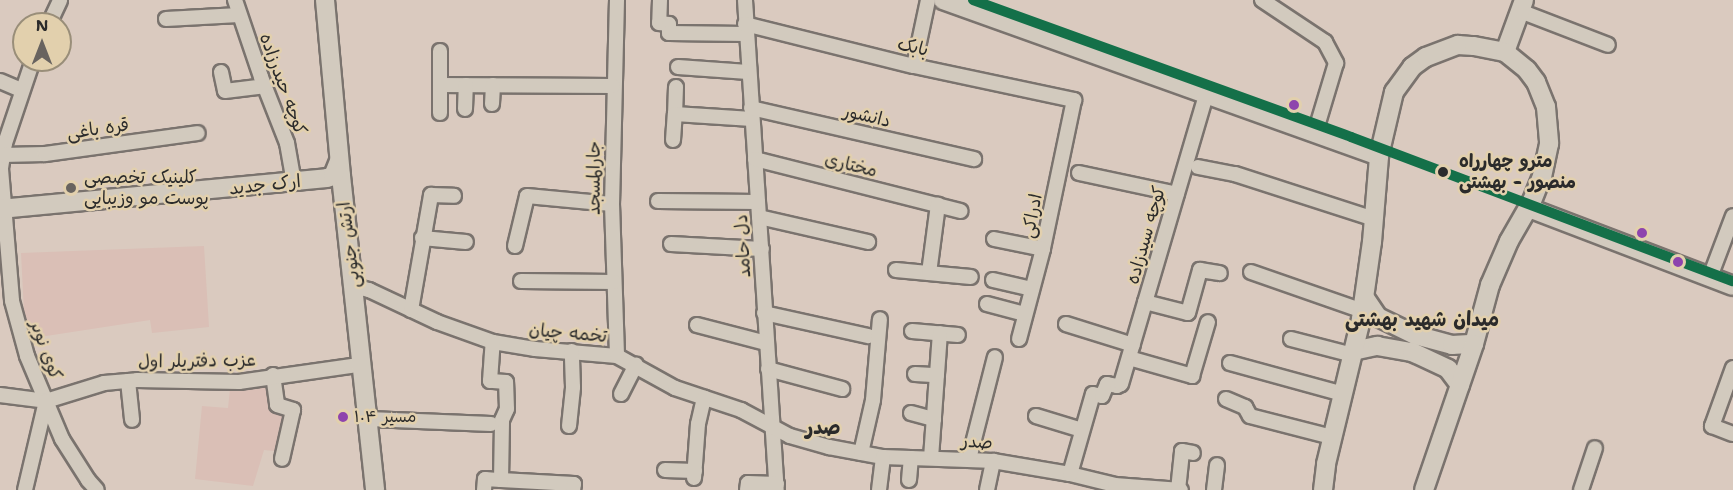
<!DOCTYPE html>
<meta charset="utf-8">
<style>
body{margin:0}
#map{position:relative;width:1733px;height:490px;overflow:hidden;background:#dacabf;font-family:"Shantell Sans","Playpen Sans Arabic",sans-serif}
div>[style]{position:absolute}
.built>*{inset:0;background:#dabfb6}
.roads{filter:drop-shadow(2px 0 #7a736e) drop-shadow(-2px 0 #7a736e) drop-shadow(0 2px #7a736e) drop-shadow(0 -2px #7a736e)}
.minor>*{height:14px;margin:-7px;padding:0 7px;transform-origin:7px;border-radius:7px;background:#d2cabe}
.major>*{height:18px;margin:-9px;padding:0 9px;transform-origin:9px;border-radius:9px;background:#d2cabe}
.metro-1>*{height:10px;margin:-5px;padding:0 5px;transform-origin:5px;border-radius:5px;background:#147049}
.dots>*{width:16px;height:16px;translate:-50% -50%;box-sizing:border-box;border:3px solid #e2d0ad;border-radius:50%}
span{translate:-50% -50%;white-space:nowrap;text-align:center;line-height:1.15;-webkit-text-stroke:5px #e2d0ad;paint-order:stroke}
.bus-label{font-size:16px;color:#2b2b2b}
.left{translate:0 -50%;text-align:left}
.street-label{font-size:18px;color:#2b2b2b}
.stop-label{font-size:18px;color:#2b2b2b;font-weight:700}
.poi-label{font-size:18px;color:#2b2b2b}
.neighbourhood-label{font-size:20px;color:#2b2b2b;font-weight:700}
.north{position:absolute;left:12px;top:12px;width:60px;height:60px;box-sizing:border-box;background:#e2d0ad;border:2px solid #998e79;border-radius:50%;rotate:0deg;font-size:16px;font-weight:700;line-height:24px;text-align:center;color:#2b2b2b}
.north::after{content:'';display:block;margin:auto;width:21px;height:27px;background:#68635f;clip-path:polygon(50% 0,100% 100%,50% 72%,0 100%)}
</style>
<div id="map">
<div class="built">
<div style="clip-path:polygon(204px 246px,209px 327px,152px 333px,150px 320px,33px 338px,24px 312px,21px 253px)"></div>
<div style="clip-path:polygon(274px 381px,277px 405px,290px 409px,283px 452px,264px 450px,253px 486px,195px 479px,202px 406px,228px 408px,230px 389px)"></div>
</div>
<div class="roads">
<div class="minor">
<div style="left:235px;top:0;width:81px;rotate:71.3deg"></div>
<div style="left:261px;top:77px;width:71px;rotate:68.5deg"></div>
<div style="left:287px;top:143px;width:40px;rotate:80deg"></div>
<div style="left:617px;top:0;width:204px;rotate:91.4deg"></div>
<div style="left:612px;top:204px;width:152px;rotate:88.1deg"></div>
<div style="left:660px;top:0;width:23px;rotate:92deg"></div>
<div style="left:659px;top:23px;width:10px;rotate:6deg"></div>
<div style="left:669px;top:24px;width:9px;rotate:90deg"></div>
<div style="left:669px;top:33px;width:77px;rotate:0.7deg"></div>
<div style="left:745px;top:0;width:491px;rotate:86.3deg"></div>
<div style="left:1262px;top:0;width:76px;rotate:33.7deg"></div>
<div style="left:1325px;top:42px;width:24px;rotate:62deg"></div>
<div style="left:1336px;top:63px;width:73px;rotate:106.7deg"></div>
<div style="left:1520px;top:11px;width:94px;rotate:21.1deg"></div>
<div style="left:166px;top:19px;width:73px;rotate:-3.1deg"></div>
<div style="left:49px;top:24px;width:26px;rotate:-65deg"></div>
<div style="left:745px;top:24px;width:174px;rotate:14deg"></div>
<div style="left:914px;top:66px;width:164px;rotate:12deg"></div>
<div style="left:1074px;top:100px;width:152px;rotate:101.8deg"></div>
<div style="left:1043px;top:249px;width:93px;rotate:104.9deg"></div>
<div style="left:440px;top:51px;width:62px;rotate:90deg"></div>
<div style="left:33px;top:60px;width:88px;rotate:108.6deg"></div>
<div style="left:5px;top:143px;width:26px;rotate:99deg"></div>
<div style="left:1px;top:169px;width:132px;rotate:85.2deg"></div>
<div style="left:12px;top:301px;width:57px;rotate:74.7deg"></div>
<div style="left:27px;top:356px;width:90px;rotate:67.1deg"></div>
<div style="left:62px;top:439px;width:49px;rotate:57.6deg"></div>
<div style="left:88px;top:480px;width:13px;rotate:48deg"></div>
<div style="left:914px;top:66px;width:67px;rotate:-78deg"></div>
<div style="left:678px;top:67px;width:70px;rotate:4.1deg"></div>
<div style="left:221px;top:72px;width:19px;rotate:78deg"></div>
<div style="left:225px;top:91px;width:39px;rotate:-7deg"></div>
<div style="left:0;top:81px;width:23px;rotate:23deg"></div>
<div style="left:440px;top:85px;width:173px;rotate:0.3deg"></div>
<div style="left:676px;top:87px;width:27px;rotate:92deg"></div>
<div style="left:675px;top:114px;width:77px;rotate:3.7deg"></div>
<div style="left:492px;top:104px;width:19px;rotate:-87deg"></div>
<div style="left:751px;top:108px;width:229px;rotate:12.9deg"></div>
<div style="left:465px;top:109px;width:24px;rotate:-88deg"></div>
<div style="left:673px;top:140px;width:26px;rotate:-86deg"></div>
<div style="left:3px;top:155px;width:42px;rotate:-1.4deg"></div>
<div style="left:45px;top:154px;width:154px;rotate:-7.8deg"></div>
<div style="left:755px;top:159px;width:212px;rotate:14.2deg"></div>
<div style="left:1198px;top:167px;width:38px;rotate:11deg"></div>
<div style="left:1235px;top:174px;width:146px;rotate:17.9deg"></div>
<div style="left:1079px;top:173px;width:100px;rotate:12.1deg"></div>
<div style="left:658px;top:201px;width:100px;rotate:0.6deg"></div>
<div style="left:759px;top:217px;width:112px;rotate:12.9deg"></div>
<div style="left:422px;top:238px;width:44px;rotate:5.2deg"></div>
<div style="left:994px;top:239px;width:50px;rotate:11.5deg"></div>
<div style="left:671px;top:244px;width:91px;rotate:3.1deg"></div>
<div style="left:515px;top:246px;width:51px;rotate:-76.5deg"></div>
<div style="left:527px;top:196px;width:85px;rotate:5.4deg"></div>
<div style="left:896px;top:270px;width:75px;rotate:5.3deg"></div>
<div style="left:1251px;top:272px;width:119px;rotate:19.2deg"></div>
<div style="left:929px;top:273px;width:69px;rotate:-82.5deg"></div>
<div style="left:1710px;top:277px;width:65px;rotate:-69.3deg"></div>
<div style="left:993px;top:280px;width:40px;rotate:13deg"></div>
<div style="left:521px;top:281px;width:93px;rotate:0.6deg"></div>
<div style="left:354px;top:286px;width:16px;rotate:15deg"></div>
<div style="left:369px;top:290px;width:75px;rotate:25.2deg"></div>
<div style="left:437px;top:322px;width:59px;rotate:19.7deg"></div>
<div style="left:493px;top:342px;width:43px;rotate:9.5deg"></div>
<div style="left:535px;top:349px;width:82px;rotate:4.9deg"></div>
<div style="left:617px;top:356px;width:66px;rotate:28.9deg"></div>
<div style="left:675px;top:388px;width:70px;rotate:18.4deg"></div>
<div style="left:741px;top:410px;width:55px;rotate:28deg"></div>
<div style="left:790px;top:436px;width:41px;rotate:15.8deg"></div>
<div style="left:829px;top:447px;width:55px;rotate:10.5deg"></div>
<div style="left:883px;top:457px;width:110px;rotate:2.1deg"></div>
<div style="left:993px;top:461px;width:78px;rotate:9.6deg"></div>
<div style="left:1070px;top:474px;width:46px;rotate:13.7deg"></div>
<div style="left:1115px;top:485px;width:66px;rotate:4.3deg"></div>
<div style="left:1145px;top:302px;width:44px;rotate:14.3deg"></div>
<div style="left:1188px;top:313px;width:45px;rotate:-74.4deg"></div>
<div style="left:1200px;top:270px;width:20px;rotate:9deg"></div>
<div style="left:987px;top:304px;width:39px;rotate:15deg"></div>
<div style="left:411px;top:310px;width:117px;rotate:-80.1deg"></div>
<div style="left:431px;top:195px;width:23px;rotate:2deg"></div>
<div style="left:764px;top:313px;width:107px;rotate:12.5deg"></div>
<div style="left:1066px;top:324px;width:70px;rotate:17.4deg"></div>
<div style="left:697px;top:325px;width:71px;rotate:14.6deg"></div>
<div style="left:912px;top:331px;width:46px;rotate:5deg"></div>
<div style="left:1291px;top:339px;width:64px;rotate:14.5deg"></div>
<div style="left:1129px;top:358px;width:66px;rotate:15.9deg"></div>
<div style="left:1192px;top:376px;width:56px;rotate:-73.5deg"></div>
<div style="left:1230px;top:363px;width:117px;rotate:15.3deg"></div>
<div style="left:1733px;top:368px;width:62px;rotate:109.9deg"></div>
<div style="left:1712px;top:426px;width:22px;rotate:21deg"></div>
<div style="left:768px;top:369px;width:77px;rotate:15.1deg"></div>
<div style="left:915px;top:374px;width:22px;rotate:3deg"></div>
<div style="left:273px;top:375px;width:30px;rotate:82deg"></div>
<div style="left:277px;top:405px;width:17px;rotate:17deg"></div>
<div style="left:293px;top:410px;width:50px;rotate:102.7deg"></div>
<div style="left:128px;top:381px;width:39px;rotate:84deg"></div>
<div style="left:621px;top:394px;width:33px;rotate:-63deg"></div>
<div style="left:0;top:395px;width:46px;rotate:7.4deg"></div>
<div style="left:46px;top:401px;width:61px;rotate:-17.2deg"></div>
<div style="left:104px;top:383px;width:33px;rotate:-5deg"></div>
<div style="left:137px;top:380px;width:102px;rotate:1.1deg"></div>
<div style="left:239px;top:382px;width:114px;rotate:-8.1deg"></div>
<div style="left:1226px;top:399px;width:21px;rotate:23deg"></div>
<div style="left:1245px;top:407px;width:10px;rotate:61deg"></div>
<div style="left:1250px;top:416px;width:85px;rotate:14.4deg"></div>
<div style="left:911px;top:413px;width:24px;rotate:15deg"></div>
<div style="left:1036px;top:416px;width:48px;rotate:16.9deg"></div>
<div style="left:369px;top:419px;width:122px;rotate:2.3deg"></div>
<div style="left:569px;top:426px;width:39px;rotate:-84deg"></div>
<div style="left:573px;top:387px;width:36px;rotate:-92deg"></div>
<div style="left:861px;top:453px;width:54px;rotate:-77.2deg"></div>
<div style="left:873px;top:400px;width:81px;rotate:-85.1deg"></div>
<div style="left:931px;top:458px;width:125px;rotate:-85.9deg"></div>
<div style="left:969px;top:459px;width:105px;rotate:-75.7deg"></div>
<div style="left:665px;top:470px;width:30px;rotate:2deg"></div>
<div style="left:1070px;top:474px;width:83px;rotate:-74deg"></div>
<div style="left:1093px;top:394px;width:9px;rotate:13deg"></div>
<div style="left:1102px;top:396px;width:13px;rotate:-67deg"></div>
<div style="left:1107px;top:384px;width:10px;rotate:11deg"></div>
<div style="left:1117px;top:386px;width:4px;rotate:-27deg"></div>
<div style="left:1121px;top:384px;width:301px;rotate:-73.6deg"></div>
<div style="left:694px;top:478px;width:54px;rotate:-85.8deg"></div>
<div style="left:698px;top:424px;width:27px;rotate:-77deg"></div>
<div style="left:501px;top:480px;width:73px;rotate:3.1deg"></div>
<div style="left:574px;top:484px;width:6px;rotate:99deg"></div>
<div style="left:909px;top:480px;width:22px;rotate:-85deg"></div>
<div style="left:25px;top:490px;width:91px;rotate:-76.7deg"></div>
<div style="left:484px;top:490px;width:11px;rotate:-85deg"></div>
<div style="left:485px;top:479px;width:16px;rotate:4deg"></div>
<div style="left:501px;top:480px;width:60px;rotate:-89deg"></div>
<div style="left:502px;top:420px;width:12px;rotate:-66deg"></div>
<div style="left:507px;top:409px;width:27px;rotate:-92deg"></div>
<div style="left:506px;top:382px;width:16px;rotate:-176deg"></div>
<div style="left:490px;top:381px;width:39px;rotate:-86deg"></div>
<div style="left:747px;top:490px;width:7px;rotate:-82deg"></div>
<div style="left:748px;top:483px;width:29px;rotate:2deg"></div>
<div style="left:879px;top:490px;width:33px;rotate:-83deg"></div>
<div style="left:987px;top:490px;width:30px;rotate:-78deg"></div>
<div style="left:1178px;top:490px;width:39px;rotate:-84deg"></div>
<div style="left:1182px;top:451px;width:11px;rotate:10deg"></div>
<div style="left:1214px;top:490px;width:25px;rotate:-83deg"></div>
<div style="left:1581px;top:490px;width:44px;rotate:-71.6deg"></div>
</div>
<div class="major">
<div style="left:325px;top:0;width:177px;rotate:84.8deg"></div>
<div style="left:341px;top:176px;width:316px;rotate:83.8deg"></div>
<div style="left:943px;top:0;width:463px;rotate:19.7deg"></div>
<div style="left:1505px;top:52px;width:55px;rotate:-69.9deg"></div>
<div style="left:1529px;top:208px;width:218px;rotate:20.9deg"></div>
<div style="left:0;top:209px;width:328px;rotate:-5.4deg"></div>
<div style="left:327px;top:178px;width:6px;rotate:-18deg"></div>
<div style="left:333px;top:176px;width:16px;rotate:-68deg"></div>
<div style="left:1365px;top:298px;width:23px;rotate:56deg"></div>
<div style="left:1378px;top:317px;width:41px;rotate:25.9deg"></div>
<div style="left:1415px;top:335px;width:38px;rotate:15deg"></div>
<div style="left:1452px;top:345px;width:22px;rotate:-3deg"></div>
<div style="left:1353px;top:351px;width:25px;rotate:-12deg"></div>
<div style="left:1377px;top:346px;width:36px;rotate:10deg"></div>
<div style="left:1412px;top:352px;width:40px;rotate:25deg"></div>
<div style="left:1448px;top:369px;width:20px;rotate:53deg"></div>
<div style="left:1323px;top:490px;width:26px;rotate:-83deg"></div>
<div style="left:1326px;top:464px;width:149px;rotate:-76.4deg"></div>
<div style="left:1361px;top:319px;width:78px;rotate:-81.9deg"></div>
<div style="left:1372px;top:242px;width:86px;rotate:-85.3deg"></div>
<div style="left:1379px;top:156px;width:66px;rotate:-76.8deg"></div>
<div style="left:1394px;top:92px;width:31px;rotate:-54deg"></div>
<div style="left:1412px;top:67px;width:17px;rotate:-36deg"></div>
<div style="left:1426px;top:57px;width:34px;rotate:-21deg"></div>
<div style="left:1458px;top:45px;width:16px;rotate:4deg"></div>
<div style="left:1474px;top:46px;width:32px;rotate:11deg"></div>
<div style="left:1505px;top:52px;width:28px;rotate:39deg"></div>
<div style="left:1527px;top:70px;width:15px;rotate:53deg"></div>
<div style="left:1536px;top:82px;width:27px;rotate:68deg"></div>
<div style="left:1546px;top:107px;width:37px;rotate:85deg"></div>
<div style="left:1549px;top:144px;width:33px;rotate:102deg"></div>
<div style="left:1542px;top:176px;width:27px;rotate:112deg"></div>
<div style="left:1532px;top:201px;width:46px;rotate:119.9deg"></div>
<div style="left:1509px;top:241px;width:48px;rotate:113.4deg"></div>
<div style="left:1490px;top:285px;width:61px;rotate:105.2deg"></div>
<div style="left:1474px;top:344px;width:154px;rotate:108.9deg"></div>
</div>
</div>
<div class="metro-1">
<div style="left:973px;top:0;width:402px;rotate:19.9deg"></div>
<div style="left:1351px;top:137px;width:408px;rotate:20.7deg"></div>
</div>
<div class="dots">
<div style="left:1294px;top:105px;background:#8e44ad"></div>
<div style="left:1443px;top:172px;background:#2b2b2b"></div>
<div style="left:71px;top:188px;background:#68635f"></div>
<div style="left:1642px;top:233px;background:#8e44ad"></div>
<div style="left:1678px;top:262px;background:#8e44ad"></div>
<div style="left:343px;top:417px;background:#8e44ad"></div>
</div>
<div class="bus-label">
<span class="left" style="left:354px;top:417px">مسیر ۱۰۴</span>
</div>
<div class="street-label">
<span style="left:913px;top:47px;rotate:13deg">بابک</span>
<span style="left:283px;top:84px;rotate:70deg">کوچه حیدرزاده</span>
<span style="left:867px;top:116px;rotate:13deg">دانشور</span>
<span style="left:98px;top:129px;rotate:-8deg">قره باغی</span>
<span style="left:851px;top:165px;rotate:14deg">مختاری</span>
<span style="left:594px;top:178px;rotate:-90deg">جارالمسجد</span>
<span style="left:265px;top:185px;rotate:-6deg">ارک جدید</span>
<span style="left:1032px;top:216px;rotate:-79deg">ادراکی</span>
<span style="left:1146px;top:235px;rotate:-74deg">کوچه سیدزاده</span>
<span style="left:349px;top:245px;rotate:-97deg">ارتش جنوبی</span>
<span style="left:743px;top:246px;rotate:-93deg">دل حامد</span>
<span style="left:568px;top:333px;rotate:5deg">تخمه چیان</span>
<span style="left:46px;top:350px;rotate:70deg">کوی نوبر</span>
<span style="left:197px;top:361px;rotate:-1deg">عزب دفتریلر اول</span>
<span style="left:977px;top:442px;rotate:4deg">صدر</span>
</div>
<div class="stop-label">
<span class="left" style="left:1459px;top:172px">مترو چهارراه<br>منصور - بهشتی</span>
</div>
<div class="poi-label">
<span class="left" style="left:84px;top:188px">کلینیک تخصصی<br>پوست مو وزیبایی</span>
</div>
<div class="neighbourhood-label">
<span style="left:1422px;top:319px">میدان شهید بهشتی</span>
<span style="left:823px;top:427px">صدر</span>
</div>
<div class="north">N</div>
</div>
